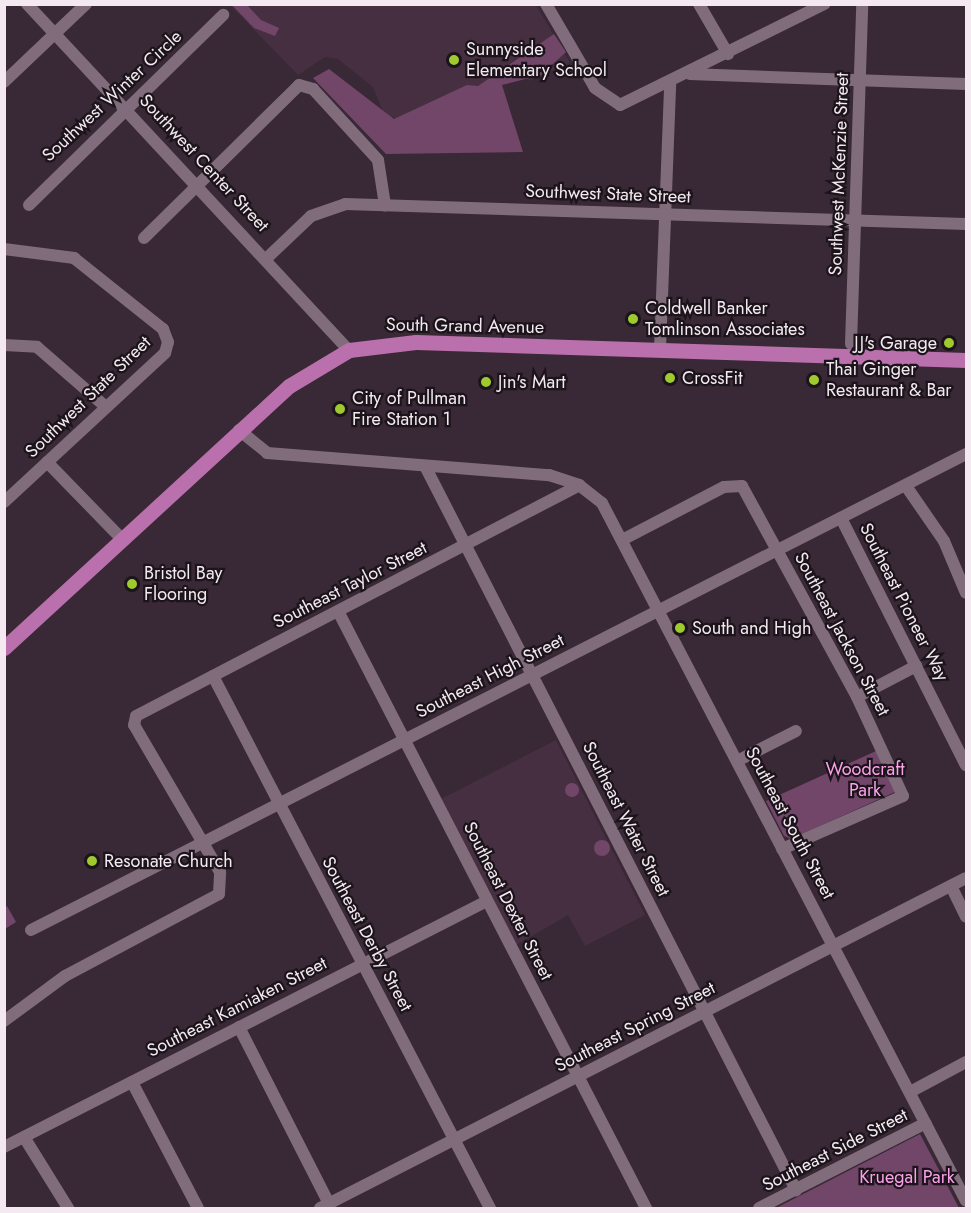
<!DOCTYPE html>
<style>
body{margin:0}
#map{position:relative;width:971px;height:1213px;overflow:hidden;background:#392835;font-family:Jost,sans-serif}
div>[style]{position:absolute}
.built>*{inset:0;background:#462f41}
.green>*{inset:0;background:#724669}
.round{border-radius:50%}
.minor>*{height:12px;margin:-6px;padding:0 6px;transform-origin:6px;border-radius:6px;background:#806c7b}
.major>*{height:15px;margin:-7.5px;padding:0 7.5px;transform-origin:7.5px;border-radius:7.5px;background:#ba70ac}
.dots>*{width:16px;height:16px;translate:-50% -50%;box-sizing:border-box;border:3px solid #1b141a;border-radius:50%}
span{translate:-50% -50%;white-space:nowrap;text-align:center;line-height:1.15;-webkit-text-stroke:4.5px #1b141a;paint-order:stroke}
.poi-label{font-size:18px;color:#f4e8f1}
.left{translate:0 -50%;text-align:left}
.right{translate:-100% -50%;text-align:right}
.street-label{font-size:18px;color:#f4e8f1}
.park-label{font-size:18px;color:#fda2ea}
.frame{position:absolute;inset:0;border:6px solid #f4e8f1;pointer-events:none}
</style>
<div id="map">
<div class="built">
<div style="clip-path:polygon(230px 5px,536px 5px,570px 63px,529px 81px,518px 66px,480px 88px,397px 119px,384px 114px,373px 87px,338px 59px,325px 57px,298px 75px)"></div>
<div style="clip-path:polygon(556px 740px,645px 915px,585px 946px,568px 915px,516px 945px,441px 799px)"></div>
</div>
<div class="green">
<div style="clip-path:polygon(232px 5px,247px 5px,261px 20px,279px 28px,275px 36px,254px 28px)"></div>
<div style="clip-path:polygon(554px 34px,566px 52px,541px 75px,502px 85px,523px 152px,386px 154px,313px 78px,329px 69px,394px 119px,467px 85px,478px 86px)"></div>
<div style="clip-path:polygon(876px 751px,895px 792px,791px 839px,784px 836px,766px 801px)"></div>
<div class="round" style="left:565px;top:783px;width:14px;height:14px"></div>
<div class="round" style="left:594px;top:840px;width:16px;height:16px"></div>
<div style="clip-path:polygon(7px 906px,16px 922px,5px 929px,5px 908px)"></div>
<div style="clip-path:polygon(920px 1134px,959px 1208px,776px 1208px)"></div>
</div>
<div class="minor">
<div style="left:27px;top:4px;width:473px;rotate:47.1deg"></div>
<div style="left:546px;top:4px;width:97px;rotate:59.7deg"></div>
<div style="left:595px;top:88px;width:30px;rotate:34deg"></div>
<div style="left:620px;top:105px;width:228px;rotate:-26.3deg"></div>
<div style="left:699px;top:4px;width:58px;rotate:59.9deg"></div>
<div style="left:690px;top:74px;width:276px;rotate:2.1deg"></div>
<div style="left:4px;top:82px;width:113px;rotate:-43.6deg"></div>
<div style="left:29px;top:205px;width:272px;rotate:-44.4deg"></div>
<div style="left:144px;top:238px;width:218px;rotate:-44.6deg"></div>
<div style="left:299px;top:85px;width:15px;rotate:16deg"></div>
<div style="left:313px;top:89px;width:96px;rotate:47.5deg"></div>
<div style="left:378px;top:160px;width:46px;rotate:81.2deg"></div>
<div style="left:4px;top:249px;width:71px;rotate:7.3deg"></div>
<div style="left:74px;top:258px;width:114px;rotate:38.6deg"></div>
<div style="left:163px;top:329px;width:14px;rotate:69deg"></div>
<div style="left:168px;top:342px;width:11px;rotate:105deg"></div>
<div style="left:165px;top:353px;width:219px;rotate:137.2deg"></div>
<div style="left:268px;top:257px;width:59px;rotate:-43.6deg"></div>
<div style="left:311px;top:216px;width:36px;rotate:-19deg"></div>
<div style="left:345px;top:204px;width:621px;rotate:1.84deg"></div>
<div style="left:851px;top:344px;width:340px;rotate:-88.1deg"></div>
<div style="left:4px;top:345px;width:33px;rotate:3deg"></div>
<div style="left:37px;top:347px;width:91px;rotate:41deg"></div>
<div style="left:660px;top:349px;width:265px;rotate:-87.8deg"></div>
<div style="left:239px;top:430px;width:36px;rotate:39deg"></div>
<div style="left:267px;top:453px;width:283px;rotate:4.5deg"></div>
<div style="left:549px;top:475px;width:32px;rotate:18deg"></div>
<div style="left:579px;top:485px;width:29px;rotate:38deg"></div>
<div style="left:602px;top:503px;width:787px;rotate:62.46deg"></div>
<div style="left:47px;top:462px;width:106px;rotate:45.8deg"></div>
<div style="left:425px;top:466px;width:814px;rotate:62.87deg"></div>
<div style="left:906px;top:486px;width:67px;rotate:55.4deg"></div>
<div style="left:944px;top:541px;width:56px;rotate:67.1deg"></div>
<div style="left:841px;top:518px;width:277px;rotate:63.2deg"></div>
<div style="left:622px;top:540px;width:115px;rotate:-27.5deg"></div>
<div style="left:724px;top:487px;width:18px;rotate:-3deg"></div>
<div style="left:742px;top:486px;width:240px;rotate:61.4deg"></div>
<div style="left:857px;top:697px;width:109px;rotate:65.1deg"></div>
<div style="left:903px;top:796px;width:132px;rotate:156.3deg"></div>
<div style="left:338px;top:611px;width:672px;rotate:62.71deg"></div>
<div style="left:213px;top:676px;width:600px;rotate:62.5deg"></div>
<div style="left:857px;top:697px;width:67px;rotate:-27.7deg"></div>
<div style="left:737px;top:761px;width:66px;rotate:-27deg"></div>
<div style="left:951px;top:886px;width:34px;rotate:64deg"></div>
<div style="left:31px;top:930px;width:1049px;rotate:-26.98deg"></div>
<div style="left:4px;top:1021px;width:76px;rotate:-36.4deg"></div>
<div style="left:65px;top:976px;width:174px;rotate:-28deg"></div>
<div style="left:219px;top:894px;width:22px;rotate:-87deg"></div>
<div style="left:220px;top:872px;width:170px;rotate:-120.3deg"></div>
<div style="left:134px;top:725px;width:9px;rotate:-77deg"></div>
<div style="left:136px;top:716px;width:500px;rotate:-27.5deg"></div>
<div style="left:239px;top:1027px;width:199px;rotate:63deg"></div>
<div style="left:132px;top:1082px;width:142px;rotate:62.4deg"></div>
<div style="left:910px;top:1092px;width:64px;rotate:-28.2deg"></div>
<div style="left:24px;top:1137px;width:84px;rotate:58.2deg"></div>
<div style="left:4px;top:1147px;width:542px;rotate:-26.99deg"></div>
<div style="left:320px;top:1208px;width:725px;rotate:-27.06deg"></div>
<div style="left:759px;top:1208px;width:187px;rotate:-27deg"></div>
</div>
<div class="major">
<div style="left:4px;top:648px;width:387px;rotate:-42.6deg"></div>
<div style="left:289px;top:386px;width:70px;rotate:-31deg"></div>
<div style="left:349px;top:350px;width:67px;rotate:-6.8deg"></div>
<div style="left:416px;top:342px;width:550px;rotate:1.87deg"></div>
</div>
<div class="dots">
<div style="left:454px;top:60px;background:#9eca2f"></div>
<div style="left:633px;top:319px;background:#9eca2f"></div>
<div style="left:949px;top:343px;background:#9eca2f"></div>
<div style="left:670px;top:378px;background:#9eca2f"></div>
<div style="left:814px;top:380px;background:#9eca2f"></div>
<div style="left:486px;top:382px;background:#9eca2f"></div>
<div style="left:340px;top:409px;background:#9eca2f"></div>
<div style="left:132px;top:584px;background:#9eca2f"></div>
<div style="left:680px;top:628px;background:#9eca2f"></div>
<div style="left:92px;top:861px;background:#9eca2f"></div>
</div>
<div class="poi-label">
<span class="left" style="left:466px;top:60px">Sunnyside<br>Elementary School</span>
<span class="left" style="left:645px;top:319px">Coldwell Banker<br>Tomlinson Associates</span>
<span class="right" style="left:937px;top:343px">JJ's Garage</span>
<span class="left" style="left:826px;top:380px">Thai Ginger<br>Restaurant &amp; Bar</span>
<span class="left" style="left:682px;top:378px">CrossFit</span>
<span class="left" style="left:498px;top:382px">Jin's Mart</span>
<span class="left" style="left:352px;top:409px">City of Pullman<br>Fire Station 1</span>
<span class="left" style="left:144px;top:584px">Bristol Bay<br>Flooring</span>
<span class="left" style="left:692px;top:628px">South and High</span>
<span class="left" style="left:104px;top:861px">Resonate Church</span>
</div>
<div class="street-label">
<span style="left:112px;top:96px;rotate:-43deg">Southwest Winter Circle</span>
<span style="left:204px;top:163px;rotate:47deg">Southwest Center Street</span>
<span style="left:839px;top:174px;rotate:-88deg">Southwest McKenzie Street</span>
<span style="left:608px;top:194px;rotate:2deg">Southwest State Street</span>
<span style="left:465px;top:326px;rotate:1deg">South Grand Avenue</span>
<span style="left:88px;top:397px;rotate:-44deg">Southwest State Street</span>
<span style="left:350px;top:585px;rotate:-27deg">Southeast Taylor Street</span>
<span style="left:904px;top:602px;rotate:63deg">Southeast Pioneer Way</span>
<span style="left:842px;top:634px;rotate:62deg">Southeast Jackson Street</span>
<span style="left:490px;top:676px;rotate:-27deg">Southeast High Street</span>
<span style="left:626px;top:819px;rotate:63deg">Southeast Water Street</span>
<span style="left:790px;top:823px;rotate:62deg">Southeast South Street</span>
<span style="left:508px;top:901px;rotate:63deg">Southeast Dexter Street</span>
<span style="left:367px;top:934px;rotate:62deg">Southeast Derby Street</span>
<span style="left:237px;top:1007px;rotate:-27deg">Southeast Kamiaken Street</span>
<span style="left:635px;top:1027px;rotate:-27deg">Southeast Spring Street</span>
<span style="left:835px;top:1150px;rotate:-27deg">Southeast Side Street</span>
</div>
<div class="park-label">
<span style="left:865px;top:780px">Woodcraft<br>Park</span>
<span style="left:907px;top:1177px">Kruegal Park</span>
</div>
<div class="frame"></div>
</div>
